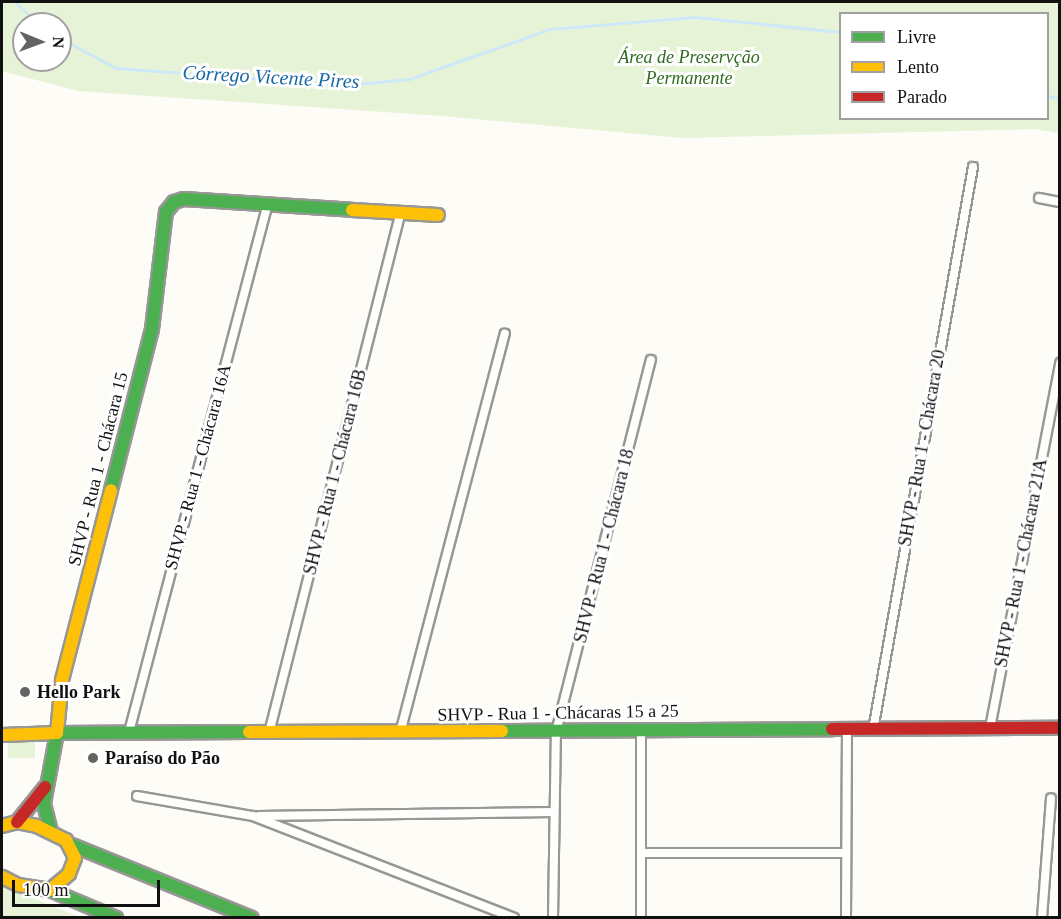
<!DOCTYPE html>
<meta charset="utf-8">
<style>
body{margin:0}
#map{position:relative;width:1061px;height:919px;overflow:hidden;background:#fdfcf7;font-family:Georgia,serif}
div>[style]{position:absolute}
.green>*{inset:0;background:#e7f3d7;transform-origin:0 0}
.stream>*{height:3px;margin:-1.5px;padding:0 1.5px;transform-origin:1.5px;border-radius:1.5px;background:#cde8f7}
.roads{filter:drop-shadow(2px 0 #979795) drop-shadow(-2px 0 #979795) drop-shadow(0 2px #979795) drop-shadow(0 -2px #979795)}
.street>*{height:8px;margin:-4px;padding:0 4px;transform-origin:4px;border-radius:4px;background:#fffffe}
.fast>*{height:12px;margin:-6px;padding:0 6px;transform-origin:6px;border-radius:6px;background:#4caf50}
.slow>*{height:12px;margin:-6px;padding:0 6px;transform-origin:6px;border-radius:6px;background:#ffc107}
.jam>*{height:12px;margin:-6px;padding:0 6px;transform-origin:6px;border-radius:6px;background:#c62828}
.dots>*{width:16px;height:16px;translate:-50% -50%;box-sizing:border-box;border:3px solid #fff;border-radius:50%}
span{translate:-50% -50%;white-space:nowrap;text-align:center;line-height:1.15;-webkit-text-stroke:6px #fff;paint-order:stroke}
.park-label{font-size:18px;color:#2f6b1f;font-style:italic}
.street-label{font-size:18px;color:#111}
.poi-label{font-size:18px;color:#111;font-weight:700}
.left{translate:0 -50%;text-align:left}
.water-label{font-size:20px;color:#1768a6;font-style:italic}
.frame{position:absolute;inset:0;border:3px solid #111;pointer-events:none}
.legend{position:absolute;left:839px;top:12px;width:210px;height:108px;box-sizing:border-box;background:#fff;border:2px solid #a0a0a0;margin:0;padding:8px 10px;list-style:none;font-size:18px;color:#111}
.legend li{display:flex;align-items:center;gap:12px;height:30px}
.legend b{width:30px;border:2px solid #a0a0a0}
.north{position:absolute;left:12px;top:12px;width:60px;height:60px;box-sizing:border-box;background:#fff;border:2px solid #a0a0a0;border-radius:50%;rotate:91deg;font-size:16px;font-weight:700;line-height:24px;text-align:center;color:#111}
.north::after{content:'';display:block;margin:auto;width:21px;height:27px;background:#646362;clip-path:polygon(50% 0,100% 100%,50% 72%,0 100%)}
.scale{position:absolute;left:12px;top:880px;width:148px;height:27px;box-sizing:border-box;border:3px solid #111;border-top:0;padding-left:8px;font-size:18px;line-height:21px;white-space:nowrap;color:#111;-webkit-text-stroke:4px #fff;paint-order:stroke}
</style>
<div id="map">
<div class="green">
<div style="clip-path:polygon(evenodd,2px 2px,1059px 2px,1059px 133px,1034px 129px,682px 138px,442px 116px,78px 91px,2px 71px,2px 2px,840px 14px,1048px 14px,1048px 118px,840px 118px,840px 14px,2px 2px,24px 24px,60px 24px,60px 60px,24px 60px,24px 24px)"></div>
<div style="left:8px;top:742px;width:27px;height:16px"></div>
<div style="clip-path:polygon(2px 886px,80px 917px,2px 917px)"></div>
</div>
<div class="stream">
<div style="left:15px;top:2px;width:32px;rotate:44deg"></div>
<div style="left:60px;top:38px;width:64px;rotate:28.2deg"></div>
<div style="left:116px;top:68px;width:231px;rotate:4.2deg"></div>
<div style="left:346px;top:85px;width:63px;rotate:-5.4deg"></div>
<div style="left:409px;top:79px;width:150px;rotate:-19.5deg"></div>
<div style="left:550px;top:29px;width:145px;rotate:-4.7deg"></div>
<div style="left:695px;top:17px;width:146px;rotate:5.9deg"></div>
<div style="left:1048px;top:96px;width:12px;rotate:14deg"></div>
</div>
<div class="roads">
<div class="street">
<div style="left:1039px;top:198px;width:21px;rotate:11deg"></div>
<div style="left:990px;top:728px;width:372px;rotate:-79.1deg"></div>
<div style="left:873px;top:730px;width:572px;rotate:-79.93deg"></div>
<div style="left:129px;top:732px;width:547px;rotate:-75.28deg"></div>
<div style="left:269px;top:733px;width:538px;rotate:-75.81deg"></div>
<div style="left:400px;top:733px;width:413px;rotate:-75.3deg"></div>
<div style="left:137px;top:796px;width:118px;rotate:9.8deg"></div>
<div style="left:253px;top:816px;width:280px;rotate:21.3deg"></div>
<div style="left:259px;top:816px;width:294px;rotate:-0.8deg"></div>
<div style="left:641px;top:853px;width:205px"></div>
<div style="left:553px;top:918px;width:186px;rotate:-89.1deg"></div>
<div style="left:556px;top:732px;width:384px;rotate:-75.7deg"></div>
<div style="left:641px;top:918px;width:188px;rotate:-90deg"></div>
<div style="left:846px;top:918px;width:188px;rotate:-89.7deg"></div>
<div style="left:1042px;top:918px;width:120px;rotate:-85.7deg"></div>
</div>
<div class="fast">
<div style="left:111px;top:490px;width:166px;rotate:-75.7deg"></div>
<div style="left:152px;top:329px;width:118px;rotate:-83.2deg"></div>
<div style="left:166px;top:212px;width:13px;rotate:-51deg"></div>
<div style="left:174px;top:202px;width:10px;rotate:-17deg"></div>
<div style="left:184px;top:199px;width:168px;rotate:3.7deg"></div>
<div style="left:502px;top:731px;width:330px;rotate:-0.3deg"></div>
<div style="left:51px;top:832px;width:30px;rotate:-104deg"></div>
<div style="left:44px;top:803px;width:71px;rotate:-79.5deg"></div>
<div style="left:57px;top:733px;width:192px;rotate:-0.3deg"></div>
<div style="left:72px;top:845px;width:194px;rotate:22.1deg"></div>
<div style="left:50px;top:890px;width:72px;rotate:23deg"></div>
</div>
<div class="slow">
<div style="left:352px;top:210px;width:86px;rotate:3.3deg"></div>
<div style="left:249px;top:732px;width:253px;rotate:-0.2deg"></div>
<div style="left:2px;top:735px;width:55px;rotate:-2.1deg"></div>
<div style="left:57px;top:733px;width:53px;rotate:-84.6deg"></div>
<div style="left:62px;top:680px;width:196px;rotate:-75.5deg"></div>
<div style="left:2px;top:826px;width:16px;rotate:-15deg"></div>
<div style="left:17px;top:822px;width:20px;rotate:11deg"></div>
<div style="left:37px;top:826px;width:32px;rotate:26deg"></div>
<div style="left:66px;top:840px;width:20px;rotate:63deg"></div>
<div style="left:75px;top:858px;width:17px;rotate:111deg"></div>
<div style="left:69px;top:874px;width:25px;rotate:140deg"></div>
<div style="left:50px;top:890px;width:32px;rotate:-171deg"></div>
<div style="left:18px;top:885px;width:18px;rotate:-153deg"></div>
</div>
<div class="jam">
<div style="left:832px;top:729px;width:228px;rotate:-0.3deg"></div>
<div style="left:17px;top:822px;width:45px;rotate:-51.3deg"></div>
</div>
</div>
<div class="dots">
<div style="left:25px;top:692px;background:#646362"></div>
<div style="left:93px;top:758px;background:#646362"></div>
</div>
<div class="park-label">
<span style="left:689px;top:68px">Área de Preservção<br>Permanente</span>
</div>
<div class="street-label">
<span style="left:922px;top:448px;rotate:-80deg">SHVP - Rua 1 - Chácara 20</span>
<span style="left:198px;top:467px;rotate:-75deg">SHVP - Rua 1 - Chácara 16A</span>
<span style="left:98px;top:469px;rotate:-76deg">SHVP - Rua 1 - Chácara 15</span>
<span style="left:335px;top:472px;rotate:-76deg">SHVP - Rua 1 - Chácara 16B</span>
<span style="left:604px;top:546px;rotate:-76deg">SHVP - Rua 1 - Chácara 18</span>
<span style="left:1021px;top:563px;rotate:-79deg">SHVP - Rua 1 - Chácara 21A</span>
<span style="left:558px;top:713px;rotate:-1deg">SHVP - Rua 1 - Chácaras 15 a 25</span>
</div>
<div class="poi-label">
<span class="left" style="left:37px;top:692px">Hello Park</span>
<span class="left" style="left:105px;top:758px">Paraíso do Pão</span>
</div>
<div class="water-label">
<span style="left:271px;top:77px;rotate:3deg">Córrego Vicente Pires</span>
</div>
<div class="frame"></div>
<ul class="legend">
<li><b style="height:8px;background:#4caf50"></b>Livre</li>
<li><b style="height:8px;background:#ffc107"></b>Lento</li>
<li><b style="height:8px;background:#c62828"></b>Parado</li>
</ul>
<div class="north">N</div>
<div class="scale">100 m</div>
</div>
